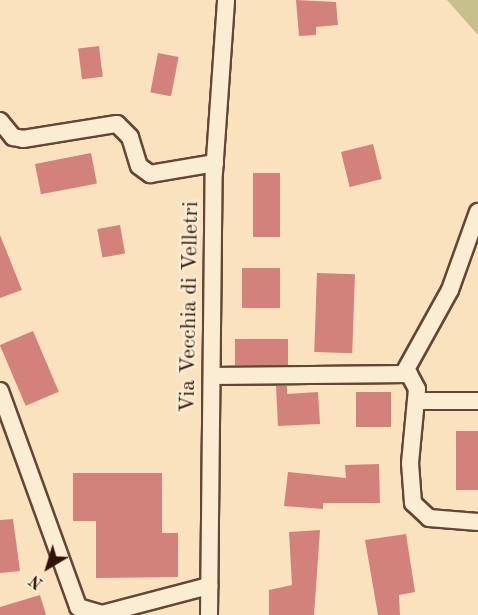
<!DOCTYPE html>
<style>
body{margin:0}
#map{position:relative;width:478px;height:615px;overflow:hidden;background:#f9e2bd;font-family:"Old Standard TT",serif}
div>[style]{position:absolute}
.green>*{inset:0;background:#c6c08c}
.building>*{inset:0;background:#d2827b;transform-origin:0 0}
.roads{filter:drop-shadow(2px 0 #644634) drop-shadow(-2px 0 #644634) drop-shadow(0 2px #644634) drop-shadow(0 -2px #644634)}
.street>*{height:16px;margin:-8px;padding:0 8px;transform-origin:8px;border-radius:8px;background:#fbecd4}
span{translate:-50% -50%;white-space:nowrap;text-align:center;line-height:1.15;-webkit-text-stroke:5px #fbecd4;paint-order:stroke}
.street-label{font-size:22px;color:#321206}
.north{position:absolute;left:18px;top:537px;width:60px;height:60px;-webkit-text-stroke:4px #fbecd4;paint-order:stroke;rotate:218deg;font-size:16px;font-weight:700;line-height:24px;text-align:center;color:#321206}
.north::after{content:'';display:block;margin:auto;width:21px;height:27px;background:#321206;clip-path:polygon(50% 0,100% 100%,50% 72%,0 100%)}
</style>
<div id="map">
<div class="green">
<div style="clip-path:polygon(447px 0,478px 0,478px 35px)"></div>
</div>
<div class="building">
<div style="clip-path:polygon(296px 0,336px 2px,338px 25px,316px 27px,316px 35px,299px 36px)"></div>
<div style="left:99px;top:46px;width:31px;height:21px;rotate:83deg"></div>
<div style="left:158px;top:53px;width:21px;height:40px;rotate:11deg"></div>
<div style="left:373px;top:144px;width:36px;height:33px;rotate:76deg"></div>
<div style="left:91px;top:153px;width:31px;height:57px;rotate:79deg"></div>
<div style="left:253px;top:173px;width:27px;height:64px"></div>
<div style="left:120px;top:225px;width:29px;height:23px;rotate:80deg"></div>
<div style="clip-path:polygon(0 235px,22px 290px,0 298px)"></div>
<div style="left:242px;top:268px;width:38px;height:40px"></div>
<div style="left:317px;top:273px;width:38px;height:79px;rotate:2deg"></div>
<div style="left:33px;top:331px;width:66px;height:36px;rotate:67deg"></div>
<div style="left:235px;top:339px;width:53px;height:26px"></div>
<div style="clip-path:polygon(276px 386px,287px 386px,287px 394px,318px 392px,320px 424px,278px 426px)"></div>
<div style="left:391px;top:392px;width:35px;height:35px;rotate:90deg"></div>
<div style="left:478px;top:431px;width:59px;height:22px;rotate:90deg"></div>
<div style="clip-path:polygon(379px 464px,380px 503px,323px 503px,323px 509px,284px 506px,288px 472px,346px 478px,345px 465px)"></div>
<div style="clip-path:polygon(73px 473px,162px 473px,162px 533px,178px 533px,178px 577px,96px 578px,96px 521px,73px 521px)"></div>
<div style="clip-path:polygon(13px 519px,20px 571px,0 573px,0 520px)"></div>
<div style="clip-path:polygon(320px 530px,314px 615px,269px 615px,269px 590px,292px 585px,289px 532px)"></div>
<div style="clip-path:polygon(406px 534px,415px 592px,399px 595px,400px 615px,378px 615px,365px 540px)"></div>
<div style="clip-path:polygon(40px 595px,46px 615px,0 615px,0 607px)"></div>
</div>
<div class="roads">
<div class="street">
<div style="left:0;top:121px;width:21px;rotate:51deg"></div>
<div style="left:13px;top:137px;width:10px;rotate:11deg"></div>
<div style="left:23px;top:139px;width:95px;rotate:-9.1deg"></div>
<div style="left:117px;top:124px;width:18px;rotate:45deg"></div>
<div style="left:130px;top:137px;width:30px;rotate:73deg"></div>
<div style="left:139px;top:166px;width:14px;rotate:36deg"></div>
<div style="left:150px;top:174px;width:66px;rotate:-9.6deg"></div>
<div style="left:404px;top:373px;width:95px;rotate:-61deg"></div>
<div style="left:450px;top:290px;width:83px;rotate:-70.3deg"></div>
<div style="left:212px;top:376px;width:197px;rotate:-0.6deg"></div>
<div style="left:409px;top:374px;width:17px;rotate:62deg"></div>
<div style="left:417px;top:389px;width:74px;rotate:95.4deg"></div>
<div style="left:410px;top:463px;width:40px;rotate:85.7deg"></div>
<div style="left:413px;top:503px;width:22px;rotate:43deg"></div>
<div style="left:429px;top:518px;width:49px;rotate:4.7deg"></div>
<div style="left:0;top:391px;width:230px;rotate:70.1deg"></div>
<div style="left:78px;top:607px;width:25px;rotate:16deg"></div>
<div style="left:102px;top:614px;width:111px;rotate:-14.7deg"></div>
<div style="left:417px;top:401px;width:61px"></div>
<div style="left:209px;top:615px;width:442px;rotate:-89.4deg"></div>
<div style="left:214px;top:173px;width:173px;rotate:-86deg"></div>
</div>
</div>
<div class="street-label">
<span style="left:190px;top:307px;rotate:-89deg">Via Vecchia di Velletri</span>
</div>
<div class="north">N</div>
</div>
